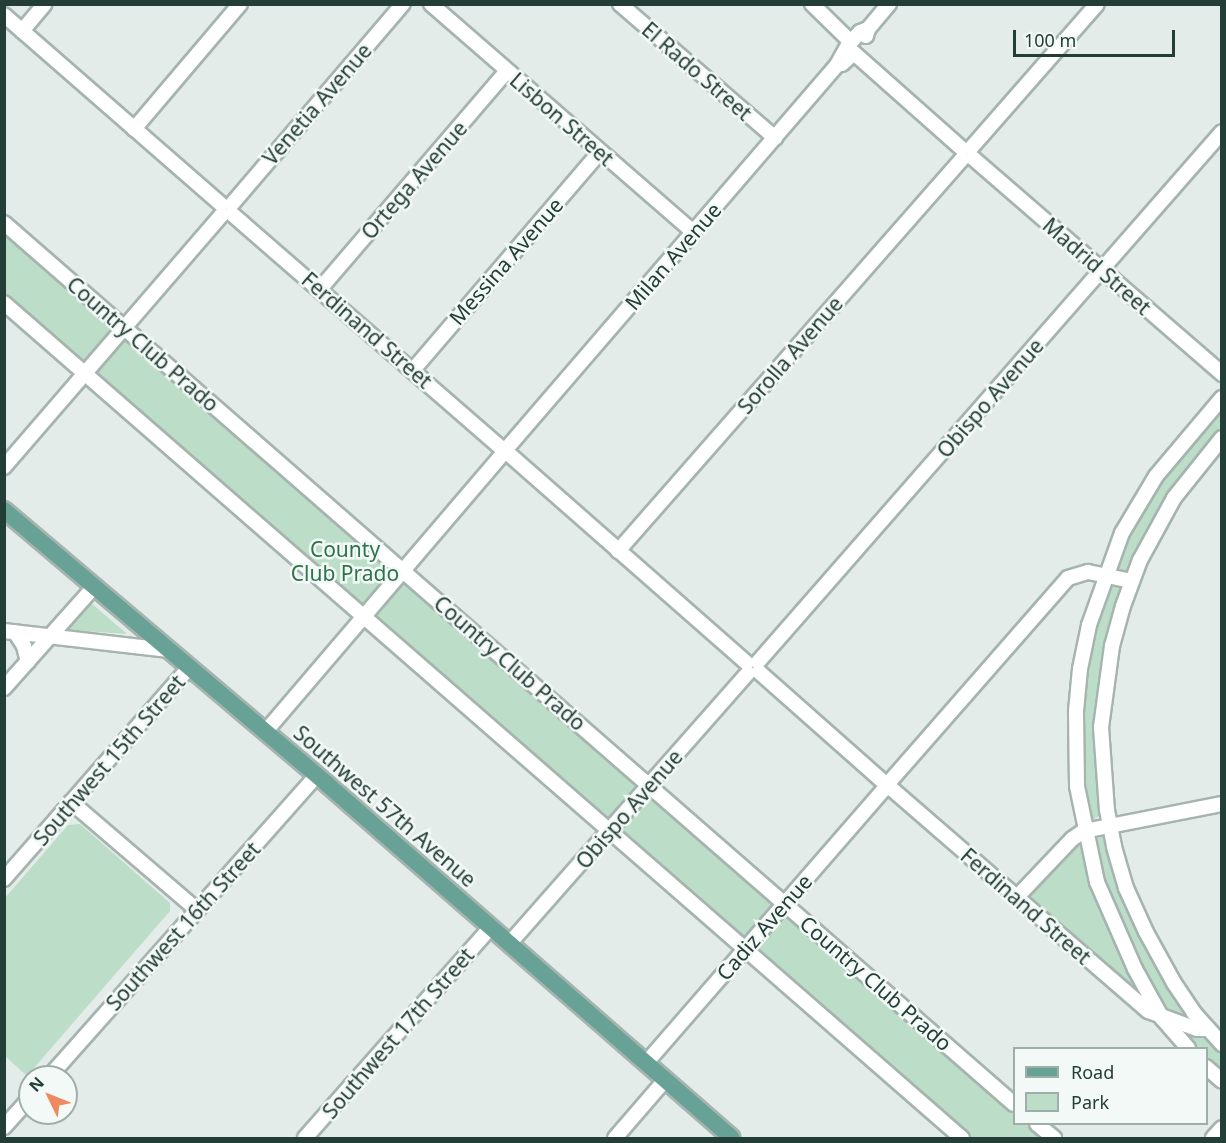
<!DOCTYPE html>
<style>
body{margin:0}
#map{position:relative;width:1226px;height:1143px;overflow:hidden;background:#e3ece9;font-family:"Noto Sans",sans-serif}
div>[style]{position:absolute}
.green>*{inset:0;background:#bcddc7}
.roads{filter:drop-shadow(2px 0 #a6b4b0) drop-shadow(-2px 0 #a6b4b0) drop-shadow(0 2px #a6b4b0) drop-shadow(0 -2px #a6b4b0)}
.minor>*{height:14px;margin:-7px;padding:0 7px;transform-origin:7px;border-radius:7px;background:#fff}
.major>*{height:16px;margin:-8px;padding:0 8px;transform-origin:8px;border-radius:8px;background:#68a195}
span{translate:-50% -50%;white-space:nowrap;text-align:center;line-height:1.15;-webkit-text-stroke:5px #f3f9f6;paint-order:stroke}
.street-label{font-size:21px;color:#233d37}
.park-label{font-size:21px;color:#2e734c}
.frame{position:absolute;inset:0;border:6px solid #233d37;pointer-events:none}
.legend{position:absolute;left:1013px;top:1047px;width:195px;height:78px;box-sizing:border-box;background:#f3f9f6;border:2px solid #a0aeaa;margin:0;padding:8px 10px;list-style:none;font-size:18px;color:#233d37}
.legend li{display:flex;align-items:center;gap:12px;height:30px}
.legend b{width:30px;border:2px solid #a0aeaa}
.north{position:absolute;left:18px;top:1065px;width:60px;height:60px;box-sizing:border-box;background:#f3f9f6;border:2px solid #a0aeaa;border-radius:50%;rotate:313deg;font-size:16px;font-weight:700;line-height:24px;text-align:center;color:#233d37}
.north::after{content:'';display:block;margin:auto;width:21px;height:27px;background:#ef895f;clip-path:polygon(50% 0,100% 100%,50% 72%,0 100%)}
.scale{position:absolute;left:1013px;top:30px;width:162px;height:27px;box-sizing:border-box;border:3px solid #233d37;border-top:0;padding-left:8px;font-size:18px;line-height:21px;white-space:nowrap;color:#233d37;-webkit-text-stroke:4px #f3f9f6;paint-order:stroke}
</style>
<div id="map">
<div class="green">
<div style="clip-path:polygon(5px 231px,110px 323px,113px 334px,84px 364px,5px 298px)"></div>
<div style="clip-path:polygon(125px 338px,388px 564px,392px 571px,391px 578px,369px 603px,361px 606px,100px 381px,98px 368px,120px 340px)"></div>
<div style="clip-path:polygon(1221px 404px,1221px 431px,1204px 451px,1129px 573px,1123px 575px,1116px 571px,1114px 562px,1150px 490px)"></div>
<div style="clip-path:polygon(404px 581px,636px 780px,638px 791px,614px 819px,606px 820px,378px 624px,376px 610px,400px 583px)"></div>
<div style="clip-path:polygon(1110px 582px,1124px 586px,1114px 618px,1101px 815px,1092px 820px,1088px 819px,1081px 792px,1078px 740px,1086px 656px)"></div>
<div style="clip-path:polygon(88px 603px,91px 603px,127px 634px,69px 630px,68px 627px)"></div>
<div style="clip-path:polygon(652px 797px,771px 897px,772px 910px,750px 935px,743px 937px,733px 934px,623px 838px,623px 826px,646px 799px)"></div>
<div style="clip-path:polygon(80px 824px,170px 903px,170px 911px,27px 1076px,5px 1056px,5px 898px,68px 825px)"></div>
<div style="clip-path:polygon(1102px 836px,1107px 838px,1192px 1020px,1163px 1011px,1103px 889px,1093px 841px)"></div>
<div style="clip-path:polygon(1075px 845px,1083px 847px,1100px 907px,1135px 979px,1129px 987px,1030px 901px,1031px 889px)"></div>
<div style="clip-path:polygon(788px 916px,1014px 1110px,1014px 1124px,1030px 1124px,1047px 1138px,968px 1138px,760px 958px,759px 944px,780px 918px)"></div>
<div style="clip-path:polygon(1173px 1025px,1202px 1034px,1221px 1049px,1221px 1075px,1207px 1062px,1206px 1048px,1192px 1048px)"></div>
</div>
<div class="roads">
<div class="minor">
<div style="left:431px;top:4px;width:349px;rotate:41deg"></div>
<div style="left:620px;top:4px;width:205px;rotate:40.8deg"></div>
<div style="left:812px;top:4px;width:54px;rotate:44.3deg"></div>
<div style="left:851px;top:42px;width:13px;rotate:-48deg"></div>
<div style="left:860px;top:32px;width:9px;rotate:-21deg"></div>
<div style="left:4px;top:15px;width:288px;rotate:41.1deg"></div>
<div style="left:22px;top:31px;width:35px;rotate:-50deg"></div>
<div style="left:866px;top:36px;width:7px;rotate:-74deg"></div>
<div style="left:868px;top:29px;width:33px;rotate:-50deg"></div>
<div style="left:842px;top:64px;width:16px;rotate:-43deg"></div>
<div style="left:854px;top:53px;width:144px;rotate:41.6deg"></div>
<div style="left:134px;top:129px;width:164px;rotate:-49.7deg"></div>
<div style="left:971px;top:148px;width:191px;rotate:-48.8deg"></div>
<div style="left:973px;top:158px;width:330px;rotate:40.9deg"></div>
<div style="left:232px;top:204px;width:263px;rotate:-49.5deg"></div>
<div style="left:232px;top:214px;width:357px;rotate:41deg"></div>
<div style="left:4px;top:223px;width:1340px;rotate:41.1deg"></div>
<div style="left:320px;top:289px;width:287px;rotate:-49.4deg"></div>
<div style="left:4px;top:303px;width:1271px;rotate:41.08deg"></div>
<div style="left:413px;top:370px;width:287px;rotate:-49.4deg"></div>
<div style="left:1222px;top:438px;width:77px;rotate:128.7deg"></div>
<div style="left:1174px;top:498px;width:71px;rotate:118.7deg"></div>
<div style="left:1140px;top:560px;width:49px;rotate:110.3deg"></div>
<div style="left:1123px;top:606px;width:41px;rotate:105.4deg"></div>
<div style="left:1112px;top:646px;width:82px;rotate:97.7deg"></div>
<div style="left:1101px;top:727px;width:83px;rotate:85.9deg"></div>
<div style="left:1107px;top:810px;width:38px;rotate:79deg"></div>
<div style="left:1114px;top:847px;width:43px;rotate:73.7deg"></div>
<div style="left:1126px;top:888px;width:48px;rotate:65.6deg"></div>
<div style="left:1146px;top:932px;width:58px;rotate:61.2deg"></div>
<div style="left:1174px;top:983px;width:36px;rotate:56deg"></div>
<div style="left:1194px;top:1013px;width:42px;rotate:47.9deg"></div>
<div style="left:508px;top:447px;width:504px;rotate:-49.26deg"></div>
<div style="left:837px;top:65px;width:21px;rotate:-61deg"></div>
<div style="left:510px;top:455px;width:315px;rotate:41.3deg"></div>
<div style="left:4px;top:467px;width:334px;rotate:-49.2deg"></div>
<div style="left:618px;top:551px;width:522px;rotate:-48.73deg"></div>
<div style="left:4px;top:631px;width:166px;rotate:6.6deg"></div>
<div style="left:15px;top:632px;width:17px;rotate:57deg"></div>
<div style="left:24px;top:646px;width:16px;rotate:76deg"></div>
<div style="left:758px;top:662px;width:704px;rotate:-48.8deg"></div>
<div style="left:759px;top:672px;width:164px;rotate:41.5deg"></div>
<div style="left:4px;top:688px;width:135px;rotate:-48.3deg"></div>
<div style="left:266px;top:731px;width:362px;rotate:-49.5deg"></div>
<div style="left:892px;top:779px;width:267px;rotate:-48.8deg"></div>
<div style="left:1068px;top:578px;width:21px;rotate:-17deg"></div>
<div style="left:1088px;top:572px;width:45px;rotate:11.6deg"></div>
<div style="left:893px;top:790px;width:337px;rotate:40.9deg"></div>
<div style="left:1148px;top:1011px;width:52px;rotate:20.2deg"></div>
<div style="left:1197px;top:1029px;width:11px"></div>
<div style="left:71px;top:802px;width:166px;rotate:40.6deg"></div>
<div style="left:4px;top:879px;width:281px;rotate:-48.8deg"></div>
<div style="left:1017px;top:897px;width:80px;rotate:-46.5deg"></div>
<div style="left:1072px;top:839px;width:14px;rotate:-34deg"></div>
<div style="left:1084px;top:831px;width:141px;rotate:-11.1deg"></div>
<div style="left:509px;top:944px;width:361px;rotate:-48.6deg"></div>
<div style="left:1188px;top:1048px;width:40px;rotate:-131deg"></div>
<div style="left:1162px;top:1018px;width:56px;rotate:-118.9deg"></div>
<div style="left:1135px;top:969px;width:95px;rotate:-113.6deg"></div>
<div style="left:1097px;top:882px;width:98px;rotate:-101.8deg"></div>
<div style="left:1077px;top:786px;width:75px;rotate:-90.8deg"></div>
<div style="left:1076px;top:711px;width:42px;rotate:-84.6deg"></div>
<div style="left:1080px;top:669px;width:45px;rotate:-78.4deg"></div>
<div style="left:1089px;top:625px;width:98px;rotate:-70.3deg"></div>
<div style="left:1122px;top:533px;width:66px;rotate:-59.2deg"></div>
<div style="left:1156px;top:476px;width:102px;rotate:-49.8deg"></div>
<div style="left:646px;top:1063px;width:362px;rotate:-49deg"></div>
<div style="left:1206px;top:1067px;width:21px;rotate:41deg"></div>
<div style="left:49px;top:1077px;width:404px;rotate:-48.4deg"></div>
<div style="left:1037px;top:1124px;width:22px;rotate:39deg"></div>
<div style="left:4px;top:1127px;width:39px;rotate:-48deg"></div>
<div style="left:305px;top:1138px;width:280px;rotate:-48.6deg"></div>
<div style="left:615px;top:1138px;width:77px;rotate:-49.2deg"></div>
<div style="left:1213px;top:1138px;width:13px;rotate:-48deg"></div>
</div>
<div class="major">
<div style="left:4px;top:510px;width:425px;rotate:40.3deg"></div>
<div style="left:328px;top:785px;width:536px;rotate:41.15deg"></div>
</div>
</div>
<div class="street-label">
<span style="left:697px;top:71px;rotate:41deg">El Rado Street</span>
<span style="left:317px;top:104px;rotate:-49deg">Venetia Avenue</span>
<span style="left:562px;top:119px;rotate:41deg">Lisbon Street</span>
<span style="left:414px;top:180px;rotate:-49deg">Ortega Avenue</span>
<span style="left:673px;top:256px;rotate:-49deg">Milan Avenue</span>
<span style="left:506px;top:261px;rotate:-49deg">Messina Avenue</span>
<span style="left:1097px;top:266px;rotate:41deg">Madrid Street</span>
<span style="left:367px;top:330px;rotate:41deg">Ferdinand Street</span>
<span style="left:143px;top:344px;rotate:41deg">Country Club Prado</span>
<span style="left:790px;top:355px;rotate:-49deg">Sorolla Avenue</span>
<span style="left:990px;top:398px;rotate:-49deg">Obispo Avenue</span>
<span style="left:510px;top:663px;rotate:41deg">Country Club Prado</span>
<span style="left:109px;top:760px;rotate:-49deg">Southwest 15th Street</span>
<span style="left:385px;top:806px;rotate:41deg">Southwest 57th Avenue</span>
<span style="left:629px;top:809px;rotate:-49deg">Obispo Avenue</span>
<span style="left:1026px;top:906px;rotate:41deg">Ferdinand Street</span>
<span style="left:183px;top:926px;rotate:-48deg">Southwest 16th Street</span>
<span style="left:764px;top:927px;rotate:-49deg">Cadiz Avenue</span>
<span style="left:876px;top:983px;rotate:41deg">Country Club Prado</span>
<span style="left:398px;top:1033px;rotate:-49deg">Southwest 17th Street</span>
</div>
<div class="park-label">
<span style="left:345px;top:561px">County<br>Club Prado</span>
</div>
<div class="frame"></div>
<ul class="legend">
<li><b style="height:8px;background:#68a195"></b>Road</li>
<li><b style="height:16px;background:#bcddc7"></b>Park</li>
</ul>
<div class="north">N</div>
<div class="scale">100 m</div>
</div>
